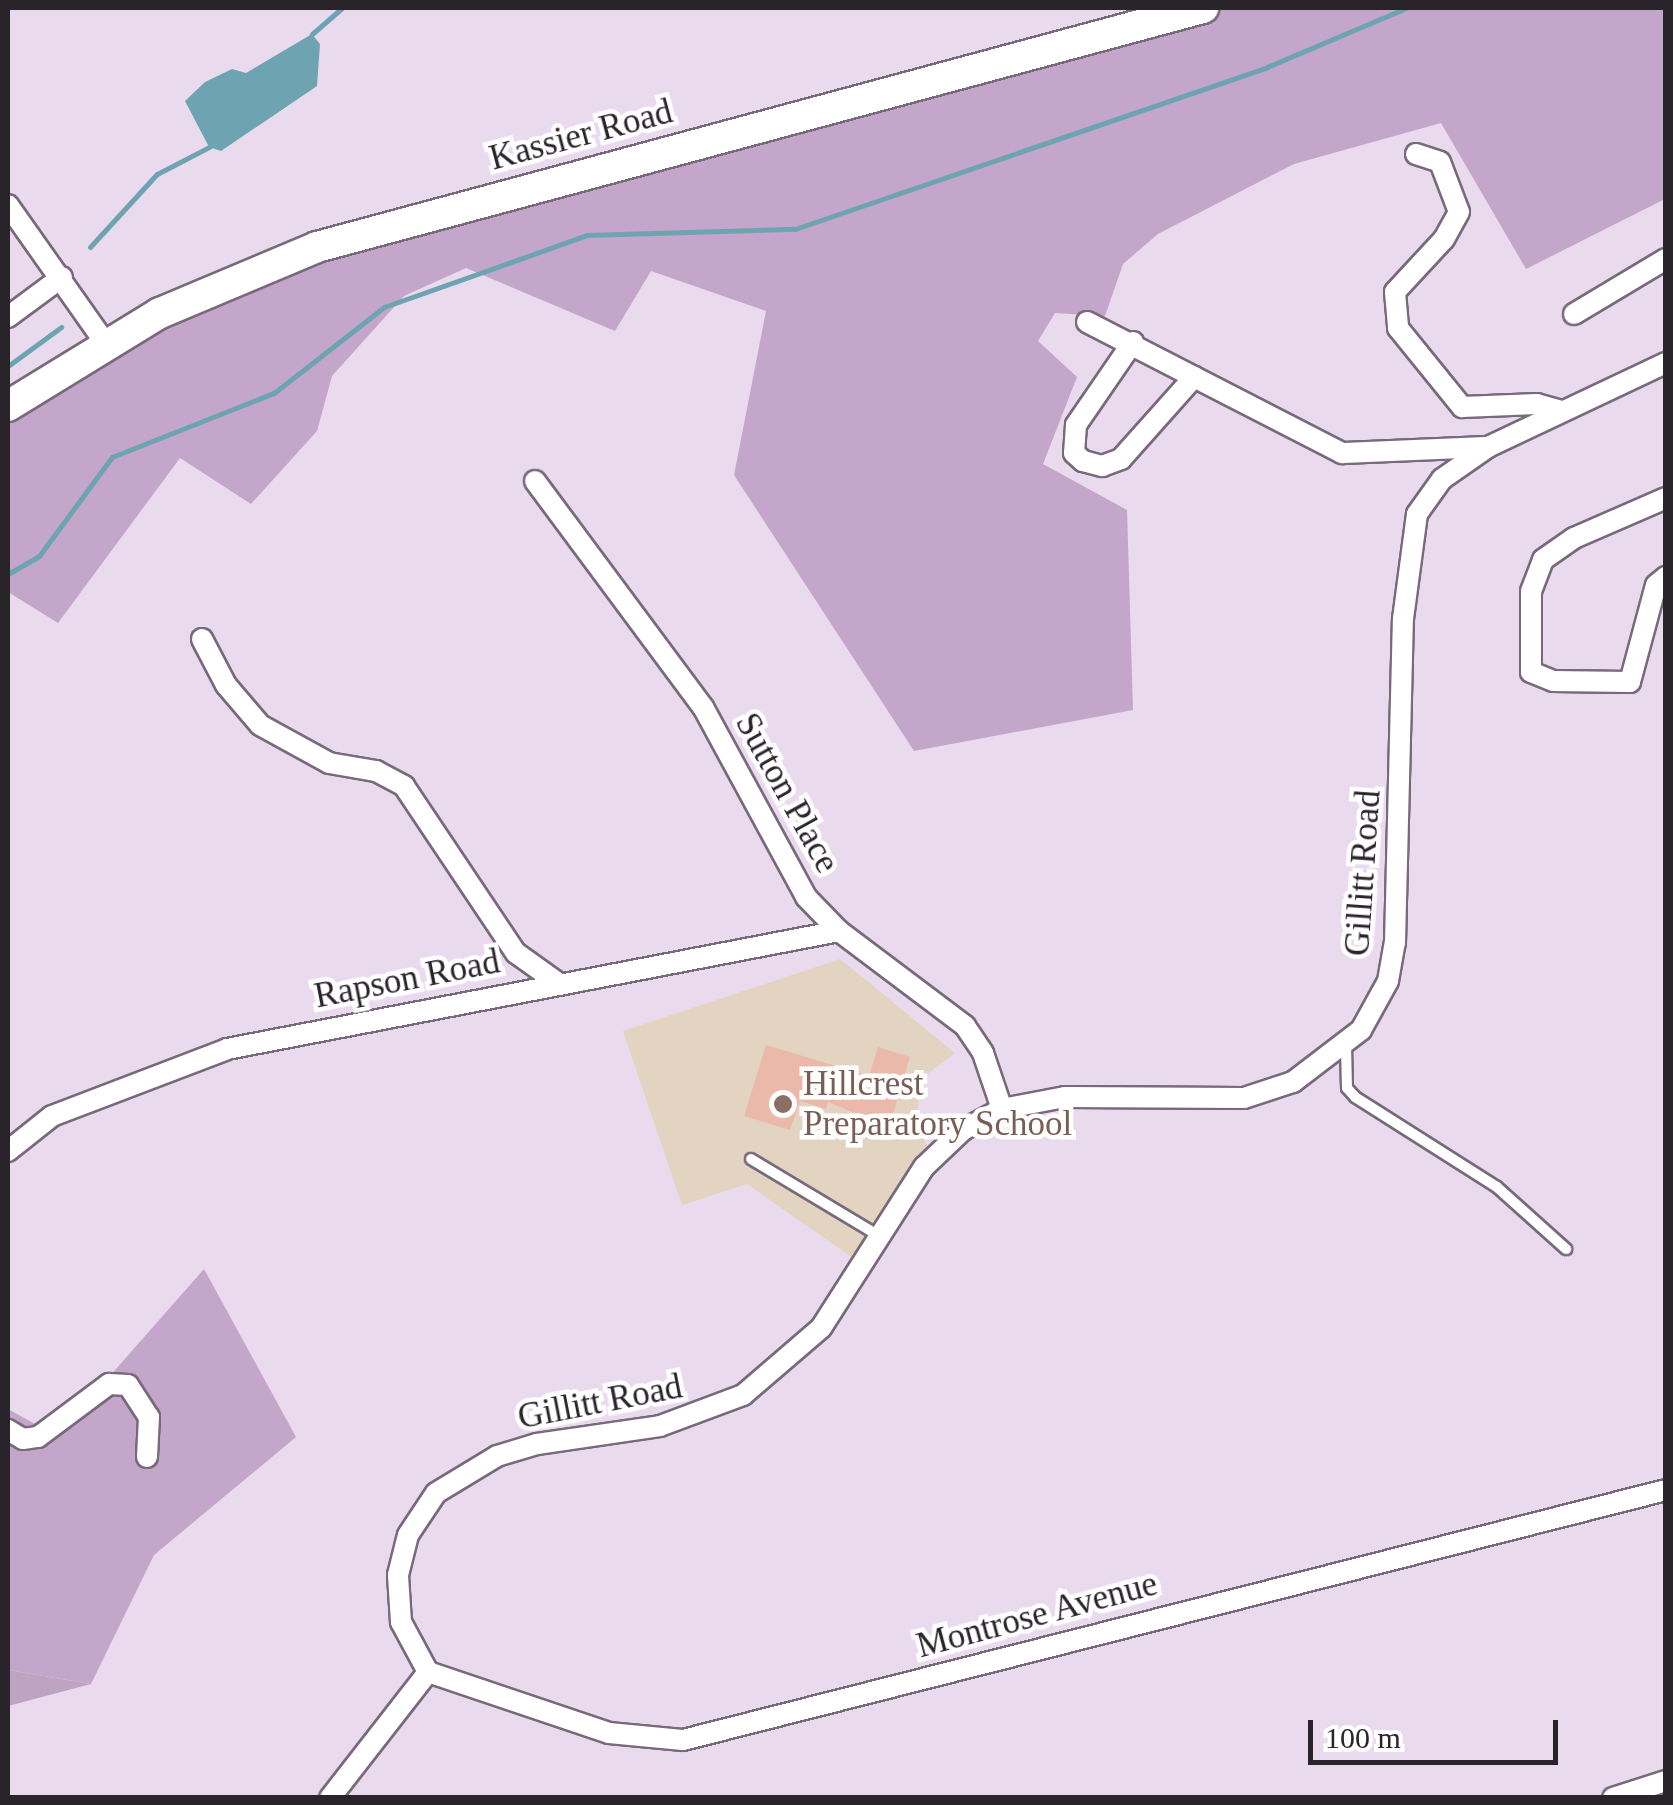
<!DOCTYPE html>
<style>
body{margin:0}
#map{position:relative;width:1673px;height:1805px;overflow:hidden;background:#eadaee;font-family:Georgia,serif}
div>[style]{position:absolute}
.education>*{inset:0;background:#e2d4c1}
.green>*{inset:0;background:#bea3c3}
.forest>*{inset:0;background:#c4a6ca}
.water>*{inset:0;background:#6ea4b2}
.stream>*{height:5px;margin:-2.5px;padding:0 2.5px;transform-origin:2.5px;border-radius:2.5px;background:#6ea4b2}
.building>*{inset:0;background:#eab9aa}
.roads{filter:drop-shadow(2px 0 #78697b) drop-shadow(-2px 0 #78697b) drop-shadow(0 2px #78697b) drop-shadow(0 -2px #78697b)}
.lane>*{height:10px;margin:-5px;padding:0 5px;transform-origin:5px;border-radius:5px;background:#fff}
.street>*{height:20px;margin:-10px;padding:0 10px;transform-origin:10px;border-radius:10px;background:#fff}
.secondary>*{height:30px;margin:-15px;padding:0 15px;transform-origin:15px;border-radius:15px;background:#fff}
.dots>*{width:28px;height:28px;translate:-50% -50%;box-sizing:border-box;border:5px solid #fff;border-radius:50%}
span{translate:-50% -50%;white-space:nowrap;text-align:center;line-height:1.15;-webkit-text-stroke:9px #fff;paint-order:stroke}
.street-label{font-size:35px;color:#29232a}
.education-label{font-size:35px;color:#785e54}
.left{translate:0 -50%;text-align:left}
.frame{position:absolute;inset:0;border:10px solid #29232a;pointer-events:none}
.scale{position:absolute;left:1308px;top:1720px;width:250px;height:45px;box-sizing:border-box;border:5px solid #29232a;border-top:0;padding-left:12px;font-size:30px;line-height:35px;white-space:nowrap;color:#29232a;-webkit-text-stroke:8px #fff;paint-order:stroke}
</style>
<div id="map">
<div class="education">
<div style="clip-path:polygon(840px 959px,955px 1053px,922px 1078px,915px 1129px,932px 1151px,856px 1260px,747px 1184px,682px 1205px,623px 1031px)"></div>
</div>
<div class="green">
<div style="clip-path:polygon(8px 1670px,91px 1684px,8px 1706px)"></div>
</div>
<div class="forest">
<div style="clip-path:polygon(1203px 8px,1665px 8px,1665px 199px,1526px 269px,1441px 123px,1294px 164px,1158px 234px,1123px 264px,1105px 316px,1055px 313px,1038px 341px,1077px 377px,1043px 464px,1127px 510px,1133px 710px,914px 751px,734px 475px,766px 311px,651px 271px,615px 331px,466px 268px,404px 296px,332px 376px,317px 431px,251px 504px,180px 458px,58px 623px,8px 592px,8px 406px,253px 270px)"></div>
<div style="clip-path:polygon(204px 1269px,296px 1437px,154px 1555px,91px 1684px,8px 1670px,8px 1409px,57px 1436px)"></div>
</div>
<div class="water">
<div style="clip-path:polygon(312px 34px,320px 44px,317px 86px,221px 151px,209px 147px,185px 101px,205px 82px,232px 69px,246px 73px)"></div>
</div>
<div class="stream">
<div style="left:312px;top:34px;width:40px;rotate:-41deg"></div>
<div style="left:90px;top:247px;width:99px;rotate:-47.5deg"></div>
<div style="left:157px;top:174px;width:59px;rotate:-27.4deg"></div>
<div style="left:8px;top:366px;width:66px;rotate:-36.3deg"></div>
<div style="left:8px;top:574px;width:36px;rotate:-30deg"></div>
<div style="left:39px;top:556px;width:123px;rotate:-53.6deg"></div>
<div style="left:112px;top:457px;width:174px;rotate:-21.6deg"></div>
<div style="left:274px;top:393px;width:140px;rotate:-38deg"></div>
<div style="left:384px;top:307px;width:215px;rotate:-19.5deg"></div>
<div style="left:587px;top:235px;width:208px;rotate:-1.7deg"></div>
<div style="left:795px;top:229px;width:499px;rotate:-18.9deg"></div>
<div style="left:1267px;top:67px;width:151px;rotate:-23deg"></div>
</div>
<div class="building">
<div style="clip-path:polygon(766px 1045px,869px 1076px,878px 1047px,910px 1057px,889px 1127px,828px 1102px,826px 1109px,800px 1101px,790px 1130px,744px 1116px)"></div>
</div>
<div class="roads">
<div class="lane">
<div style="left:1346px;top:1045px;width:43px;rotate:88.7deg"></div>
<div style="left:1347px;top:1088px;width:12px;rotate:48deg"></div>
<div style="left:1355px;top:1097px;width:168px;rotate:32.4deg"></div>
<div style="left:1497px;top:1187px;width:93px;rotate:41.9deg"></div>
<div style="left:751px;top:1159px;width:149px;rotate:31deg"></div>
</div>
<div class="street">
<div style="left:1416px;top:154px;width:25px;rotate:18deg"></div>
<div style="left:1440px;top:162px;width:53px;rotate:69.2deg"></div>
<div style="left:1459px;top:212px;width:31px;rotate:119deg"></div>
<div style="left:1444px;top:239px;width:72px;rotate:132.8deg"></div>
<div style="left:1395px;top:292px;width:36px;rotate:85deg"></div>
<div style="left:1398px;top:328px;width:102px;rotate:51deg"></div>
<div style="left:1462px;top:407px;width:75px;rotate:-2.3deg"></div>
<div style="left:1537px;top:404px;width:25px;rotate:16deg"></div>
<div style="left:8px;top:205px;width:166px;rotate:54.8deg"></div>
<div style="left:1574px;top:314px;width:107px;rotate:-30.9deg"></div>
<div style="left:8px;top:317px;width:67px;rotate:-36.5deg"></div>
<div style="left:1087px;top:322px;width:287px;rotate:27.2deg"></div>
<div style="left:1342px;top:453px;width:145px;rotate:-2.4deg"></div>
<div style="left:1133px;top:342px;width:101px;rotate:124.5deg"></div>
<div style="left:1076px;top:425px;width:28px;rotate:94deg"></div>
<div style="left:1074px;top:453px;width:12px;rotate:42deg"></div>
<div style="left:1083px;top:461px;width:20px;rotate:15deg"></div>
<div style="left:1102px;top:466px;width:20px;rotate:-20deg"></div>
<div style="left:1121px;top:459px;width:110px;rotate:-48.3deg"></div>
<div style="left:535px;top:481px;width:282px;rotate:53.4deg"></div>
<div style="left:703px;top:707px;width:216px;rotate:61.5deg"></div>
<div style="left:806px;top:897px;width:47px;rotate:45.9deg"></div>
<div style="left:839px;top:931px;width:158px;rotate:37deg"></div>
<div style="left:965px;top:1026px;width:32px;rotate:56deg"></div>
<div style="left:983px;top:1053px;width:59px;rotate:71.3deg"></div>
<div style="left:1666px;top:498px;width:100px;rotate:156.5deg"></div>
<div style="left:1574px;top:538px;width:38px;rotate:145deg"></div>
<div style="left:1543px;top:560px;width:33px;rotate:111deg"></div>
<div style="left:1531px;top:591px;width:81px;rotate:90deg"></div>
<div style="left:1531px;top:672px;width:24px;rotate:22deg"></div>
<div style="left:1553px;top:681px;width:77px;rotate:0.7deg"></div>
<div style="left:1630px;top:682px;width:100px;rotate:-75deg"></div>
<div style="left:1656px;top:585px;width:13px;rotate:-39deg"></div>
<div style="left:202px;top:639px;width:52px;rotate:62.4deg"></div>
<div style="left:226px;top:685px;width:52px;rotate:49.6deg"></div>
<div style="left:260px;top:725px;width:79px;rotate:28.8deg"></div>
<div style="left:329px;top:763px;width:48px;rotate:9.7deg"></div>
<div style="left:376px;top:771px;width:32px;rotate:28deg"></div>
<div style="left:404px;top:786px;width:201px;rotate:56.2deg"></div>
<div style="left:516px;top:953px;width:52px;rotate:35.5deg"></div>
<div style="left:8px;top:1151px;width:56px;rotate:-38.5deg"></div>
<div style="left:52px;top:1116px;width:187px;rotate:-20.9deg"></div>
<div style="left:227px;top:1049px;width:623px;rotate:-10.91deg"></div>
<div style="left:8px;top:1430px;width:17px;rotate:31deg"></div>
<div style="left:23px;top:1439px;width:15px;rotate:-8deg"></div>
<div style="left:38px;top:1437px;width:89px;rotate:-36.7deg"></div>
<div style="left:109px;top:1384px;width:19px;rotate:3deg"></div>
<div style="left:128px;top:1385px;width:38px;rotate:57deg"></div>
<div style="left:149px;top:1417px;width:40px;rotate:92.9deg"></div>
<div style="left:428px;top:1672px;width:57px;rotate:-118.4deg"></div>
<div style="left:401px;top:1622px;width:47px;rotate:-93.7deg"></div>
<div style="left:398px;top:1575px;width:41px;rotate:-76deg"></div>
<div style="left:408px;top:1535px;width:50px;rotate:-56.3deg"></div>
<div style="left:436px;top:1493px;width:71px;rotate:-31.2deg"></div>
<div style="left:497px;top:1456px;width:42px;rotate:-16.7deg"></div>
<div style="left:537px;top:1444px;width:124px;rotate:-8.3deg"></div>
<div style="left:660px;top:1426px;width:89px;rotate:-20.5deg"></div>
<div style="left:743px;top:1395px;width:103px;rotate:-40.7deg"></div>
<div style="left:821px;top:1328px;width:191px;rotate:-57.4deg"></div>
<div style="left:924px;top:1167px;width:54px;rotate:-43.5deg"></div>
<div style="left:963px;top:1130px;width:44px;rotate:-28.3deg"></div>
<div style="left:1002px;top:1109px;width:64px;rotate:-10.8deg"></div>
<div style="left:1065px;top:1097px;width:179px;rotate:0.3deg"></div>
<div style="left:1244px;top:1098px;width:52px;rotate:-18.1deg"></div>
<div style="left:1293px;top:1082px;width:86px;rotate:-37.4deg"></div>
<div style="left:1361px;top:1030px;width:56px;rotate:-61.1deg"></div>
<div style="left:1388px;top:981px;width:39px;rotate:-80deg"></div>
<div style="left:1395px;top:943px;width:324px;rotate:-88.6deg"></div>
<div style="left:1403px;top:619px;width:106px;rotate:-82.4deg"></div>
<div style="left:1417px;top:514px;width:43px;rotate:-54.5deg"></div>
<div style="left:1442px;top:479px;width:56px;rotate:-34.8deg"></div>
<div style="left:1488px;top:447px;width:197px;rotate:-25.3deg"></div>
<div style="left:428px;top:1672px;width:191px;rotate:18.6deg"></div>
<div style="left:609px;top:1733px;width:74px;rotate:5.4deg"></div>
<div style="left:683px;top:1740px;width:1014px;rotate:-14.27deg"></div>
<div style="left:330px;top:1798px;width:160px;rotate:-52.1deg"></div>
<div style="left:1613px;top:1798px;width:56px;rotate:-17.8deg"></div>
</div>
<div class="secondary">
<div style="left:8px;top:406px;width:178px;rotate:-31.5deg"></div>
<div style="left:160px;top:313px;width:170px;rotate:-22.8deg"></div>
<div style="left:317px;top:247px;width:918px;rotate:-15.1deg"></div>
</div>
</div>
<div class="dots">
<div style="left:783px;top:1104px;background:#8d6e63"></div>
</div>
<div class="street-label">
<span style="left:581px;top:135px;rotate:-15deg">Kassier Road</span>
<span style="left:787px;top:793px;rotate:61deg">Sutton Place</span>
<span style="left:1363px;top:873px;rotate:-86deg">Gillitt Road</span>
<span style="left:407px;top:979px;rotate:-11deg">Rapson Road</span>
<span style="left:600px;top:1402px;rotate:-11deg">Gillitt Road</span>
<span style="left:1037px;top:1615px;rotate:-15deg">Montrose Avenue</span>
</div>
<div class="education-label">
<span class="left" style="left:803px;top:1104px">Hillcrest<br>Preparatory School</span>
</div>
<div class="frame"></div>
<div class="scale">100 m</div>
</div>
